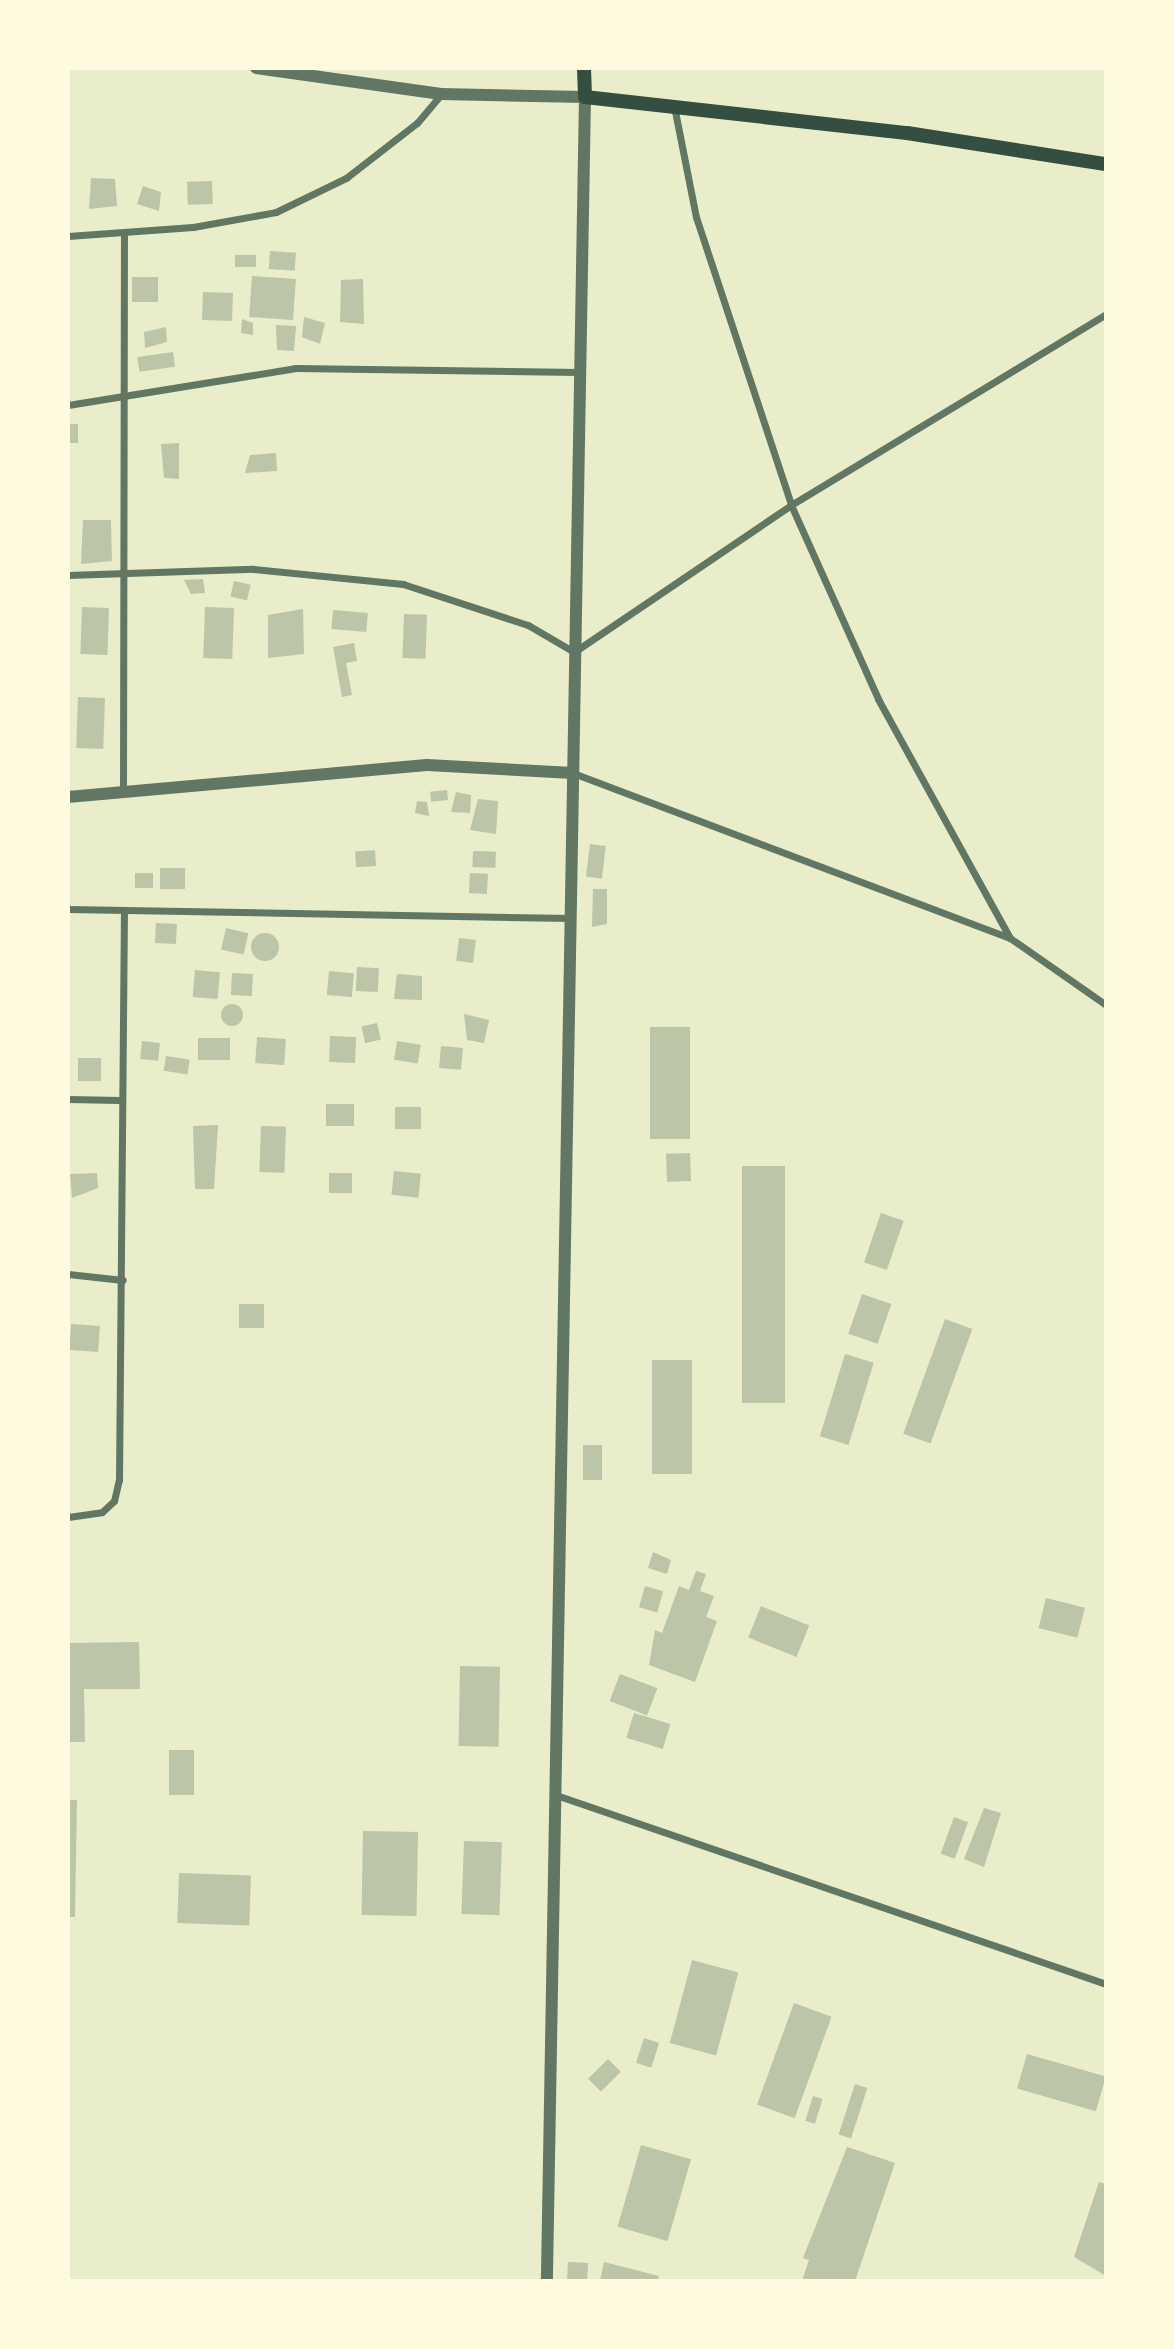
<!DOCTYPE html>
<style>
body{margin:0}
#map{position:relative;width:1174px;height:2349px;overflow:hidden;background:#e9edc9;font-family:"Source Sans 3",sans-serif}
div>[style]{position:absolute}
.building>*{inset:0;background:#bcc5a7;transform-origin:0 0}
.round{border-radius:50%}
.minor>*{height:7px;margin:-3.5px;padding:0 3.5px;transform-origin:3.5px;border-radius:3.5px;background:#617663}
.tertiary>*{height:12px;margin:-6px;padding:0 6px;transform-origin:6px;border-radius:6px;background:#617663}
.secondary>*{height:14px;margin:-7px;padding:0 7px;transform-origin:7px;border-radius:7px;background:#344e41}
span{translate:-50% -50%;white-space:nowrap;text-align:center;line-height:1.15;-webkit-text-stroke:5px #fefae0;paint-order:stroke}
.frame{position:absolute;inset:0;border:70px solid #fefae0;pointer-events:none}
</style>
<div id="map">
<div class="building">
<div style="clip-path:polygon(91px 178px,115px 179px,117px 206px,89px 209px)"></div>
<div style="left:212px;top:181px;width:23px;height:25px;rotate:88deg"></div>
<div style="clip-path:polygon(143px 186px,161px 192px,159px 211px,137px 204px)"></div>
<div style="left:270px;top:251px;width:26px;height:18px;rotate:4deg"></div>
<div style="left:235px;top:255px;width:21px;height:12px"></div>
<div style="left:252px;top:276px;width:44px;height:41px;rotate:4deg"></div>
<div style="left:132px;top:277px;width:26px;height:25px"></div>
<div style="clip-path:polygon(363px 279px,364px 324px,340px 322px,341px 280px)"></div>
<div style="left:203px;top:292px;width:30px;height:28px;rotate:2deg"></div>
<div style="clip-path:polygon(304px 317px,325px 323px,320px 344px,302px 337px)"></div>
<div style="clip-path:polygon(242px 319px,253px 323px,253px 335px,241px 333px)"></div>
<div style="clip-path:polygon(276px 325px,296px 326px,294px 351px,277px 350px)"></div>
<div style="clip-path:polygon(166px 327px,167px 342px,145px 348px,144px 332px)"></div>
<div style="left:173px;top:352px;width:15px;height:36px;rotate:82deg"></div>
<div style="left:68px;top:424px;width:10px;height:19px"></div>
<div style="clip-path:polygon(179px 443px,179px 479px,164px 478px,161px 444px)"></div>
<div style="clip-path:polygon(276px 453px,277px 471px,245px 473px,250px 455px)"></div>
<div style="clip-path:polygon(83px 520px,111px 520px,112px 561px,81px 564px)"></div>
<div style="clip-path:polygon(203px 579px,205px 593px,191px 594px,184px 580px)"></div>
<div style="left:234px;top:581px;width:17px;height:16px;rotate:13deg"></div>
<div style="left:82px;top:607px;width:27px;height:47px;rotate:2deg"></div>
<div style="left:234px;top:608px;width:51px;height:29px;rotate:92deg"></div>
<div style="clip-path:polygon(303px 609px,304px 654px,268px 658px,268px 615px)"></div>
<div style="left:333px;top:610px;width:35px;height:19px;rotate:5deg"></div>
<div style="left:404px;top:614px;width:23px;height:44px;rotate:2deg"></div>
<div style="clip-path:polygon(354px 643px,357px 661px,346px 663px,352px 695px,342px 697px,333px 647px)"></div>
<div style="left:78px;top:697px;width:27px;height:51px;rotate:2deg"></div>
<div style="left:447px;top:790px;width:10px;height:17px;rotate:84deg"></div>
<div style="clip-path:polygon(456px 792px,471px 795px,470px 813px,451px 812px)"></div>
<div style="clip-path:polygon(478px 799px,498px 801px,496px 834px,470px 830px)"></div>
<div style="clip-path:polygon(417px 801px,427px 802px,429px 816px,415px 813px)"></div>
<div style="left:590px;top:844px;width:16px;height:33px;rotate:7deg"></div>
<div style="left:375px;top:850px;width:16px;height:20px;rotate:86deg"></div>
<div style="left:473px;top:851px;width:23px;height:16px;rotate:2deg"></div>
<div style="left:160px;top:868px;width:25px;height:21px"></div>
<div style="left:135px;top:873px;width:18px;height:15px"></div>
<div style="left:470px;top:873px;width:18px;height:20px;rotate:3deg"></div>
<div style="clip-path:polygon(593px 889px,607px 889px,607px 924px,592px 927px)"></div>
<div style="left:156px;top:923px;width:21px;height:20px;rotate:3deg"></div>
<div style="left:226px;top:928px;width:23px;height:22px;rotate:13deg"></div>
<div class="round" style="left:251px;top:933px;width:28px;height:28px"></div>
<div style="left:459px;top:938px;width:17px;height:23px;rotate:7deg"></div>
<div style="left:357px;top:967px;width:22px;height:24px;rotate:3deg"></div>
<div style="left:195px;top:970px;width:25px;height:27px;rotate:5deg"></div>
<div style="left:329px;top:971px;width:25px;height:24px;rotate:5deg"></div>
<div style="left:232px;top:973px;width:21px;height:22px;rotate:3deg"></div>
<div style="clip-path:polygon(397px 974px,422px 976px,422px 1000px,394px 999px)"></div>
<div class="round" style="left:221px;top:1004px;width:22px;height:22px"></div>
<div style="clip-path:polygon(464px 1014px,489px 1020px,484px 1043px,467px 1040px)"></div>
<div style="left:377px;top:1023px;width:17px;height:16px;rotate:77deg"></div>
<div style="left:650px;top:1027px;width:40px;height:112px"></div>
<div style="left:330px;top:1036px;width:26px;height:26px;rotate:2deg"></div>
<div style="left:257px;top:1037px;width:29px;height:26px;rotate:4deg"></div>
<div style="left:198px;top:1038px;width:32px;height:22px"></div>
<div style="left:142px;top:1041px;width:18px;height:18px;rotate:6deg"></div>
<div style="left:397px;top:1041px;width:24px;height:19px;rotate:9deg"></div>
<div style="left:441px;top:1046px;width:22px;height:22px;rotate:5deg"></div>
<div style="left:166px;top:1056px;width:24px;height:15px;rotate:9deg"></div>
<div style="left:78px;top:1058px;width:23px;height:23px"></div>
<div style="left:326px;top:1104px;width:28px;height:22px"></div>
<div style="left:395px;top:1107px;width:26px;height:22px"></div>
<div style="clip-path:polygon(218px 1125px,214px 1189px,195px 1189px,193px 1126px)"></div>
<div style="left:261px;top:1126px;width:25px;height:46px;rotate:2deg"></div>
<div style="left:690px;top:1153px;width:28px;height:24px;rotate:88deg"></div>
<div style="left:785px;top:1166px;width:237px;height:43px;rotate:90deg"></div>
<div style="left:394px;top:1171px;width:27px;height:24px;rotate:6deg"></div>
<div style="clip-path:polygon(97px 1173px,98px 1188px,72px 1198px,70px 1174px)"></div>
<div style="left:329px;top:1173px;width:23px;height:20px"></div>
<div style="left:881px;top:1213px;width:24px;height:52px;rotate:19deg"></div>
<div style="left:862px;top:1294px;width:31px;height:42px;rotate:19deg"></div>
<div style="left:239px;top:1304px;width:25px;height:24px"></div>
<div style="left:945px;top:1319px;width:29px;height:122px;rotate:20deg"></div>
<div style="left:71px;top:1324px;width:29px;height:26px;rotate:4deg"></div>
<div style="left:845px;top:1354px;width:30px;height:86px;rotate:17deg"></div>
<div style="left:692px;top:1360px;width:114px;height:40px;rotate:90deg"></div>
<div style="left:583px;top:1445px;width:19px;height:35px"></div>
<div style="clip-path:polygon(653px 1552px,671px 1560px,667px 1574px,648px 1568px)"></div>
<div style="clip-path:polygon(696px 1571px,706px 1574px,700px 1591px,714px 1596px,706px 1617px,717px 1621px,695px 1682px,649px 1665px,655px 1630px,662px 1633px,679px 1586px,689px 1590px)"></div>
<div style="left:645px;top:1586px;width:19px;height:22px;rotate:16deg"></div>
<div style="left:1046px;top:1598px;width:40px;height:31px;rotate:14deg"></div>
<div style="left:761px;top:1606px;width:52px;height:34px;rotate:22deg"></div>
<div style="clip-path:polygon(139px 1642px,140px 1689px,84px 1689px,85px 1742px,68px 1742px,68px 1643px)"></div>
<div style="left:460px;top:1666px;width:40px;height:80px;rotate:1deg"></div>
<div style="left:620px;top:1674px;width:40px;height:29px;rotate:21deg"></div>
<div style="left:634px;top:1713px;width:38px;height:26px;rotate:17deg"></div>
<div style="left:169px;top:1750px;width:25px;height:45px"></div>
<div style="clip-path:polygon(68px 1800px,77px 1800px,75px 1917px,68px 1917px)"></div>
<div style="clip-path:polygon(984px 1808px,1001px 1813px,984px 1867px,964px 1859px)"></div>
<div style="left:954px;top:1817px;width:15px;height:39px;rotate:20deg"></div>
<div style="left:363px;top:1831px;width:55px;height:84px;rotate:1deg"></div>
<div style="left:464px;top:1841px;width:38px;height:73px;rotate:2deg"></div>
<div style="left:179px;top:1873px;width:72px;height:50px;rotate:2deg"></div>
<div style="left:692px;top:1960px;width:48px;height:86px;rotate:15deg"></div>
<div style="left:794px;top:2003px;width:40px;height:108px;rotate:20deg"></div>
<div style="left:644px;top:2038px;width:16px;height:26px;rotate:18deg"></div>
<div style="left:1027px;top:2054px;width:82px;height:36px;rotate:16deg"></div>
<div style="left:608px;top:2059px;width:18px;height:28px;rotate:45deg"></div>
<div style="left:855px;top:2084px;width:13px;height:53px;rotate:18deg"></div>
<div style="left:813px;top:2096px;width:10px;height:26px;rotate:17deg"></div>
<div style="left:641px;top:2145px;width:52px;height:85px;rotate:16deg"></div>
<div style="clip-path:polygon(847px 2147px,895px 2163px,855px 2281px,802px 2281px,809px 2260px,803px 2258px)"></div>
<div style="clip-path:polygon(1099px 2182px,1106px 2184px,1106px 2276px,1074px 2257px)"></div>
<div style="left:568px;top:2262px;width:20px;height:19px;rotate:3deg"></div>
<div style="clip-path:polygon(604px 2262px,659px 2276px,658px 2281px,600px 2281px)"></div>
</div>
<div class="minor">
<div style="left:674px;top:106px;width:113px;rotate:78.8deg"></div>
<div style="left:696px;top:217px;width:303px;rotate:71.7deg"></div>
<div style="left:791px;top:505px;width:213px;rotate:65.8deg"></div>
<div style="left:878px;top:699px;width:273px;rotate:61.1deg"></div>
<div style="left:68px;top:236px;width:125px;rotate:-4.1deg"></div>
<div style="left:193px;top:227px;width:84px;rotate:-10.2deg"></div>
<div style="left:276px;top:212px;width:78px;rotate:-25.9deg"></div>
<div style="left:346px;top:178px;width:90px;rotate:-37.8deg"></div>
<div style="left:417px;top:123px;width:38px;rotate:-50deg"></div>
<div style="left:68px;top:405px;width:231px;rotate:-9.2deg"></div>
<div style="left:296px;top:368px;width:282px;rotate:0.8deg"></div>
<div style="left:68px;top:575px;width:185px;rotate:-1.9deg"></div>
<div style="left:253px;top:569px;width:151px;rotate:5.7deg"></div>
<div style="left:403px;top:584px;width:132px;rotate:18.2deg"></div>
<div style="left:528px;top:625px;width:53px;rotate:30.4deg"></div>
<div style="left:574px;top:652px;width:262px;rotate:-34.1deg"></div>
<div style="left:791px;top:505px;width:368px;rotate:-31.2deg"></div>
<div style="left:573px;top:773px;width:467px;rotate:20.7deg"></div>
<div style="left:1010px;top:938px;width:117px;rotate:34.9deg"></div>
<div style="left:123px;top:792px;width:559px;rotate:-89.9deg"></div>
<div style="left:68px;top:909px;width:503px;rotate:1.03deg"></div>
<div style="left:68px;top:1099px;width:51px;rotate:1.1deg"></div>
<div style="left:68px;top:1274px;width:55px;rotate:6.2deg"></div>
<div style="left:68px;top:1517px;width:34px;rotate:-8deg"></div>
<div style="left:102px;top:1512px;width:16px;rotate:-43deg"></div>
<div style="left:114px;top:1501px;width:22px;rotate:-77deg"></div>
<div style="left:119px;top:1480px;width:570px;rotate:-89.5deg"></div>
<div style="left:556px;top:1795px;width:582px;rotate:18.96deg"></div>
</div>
<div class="tertiary">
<div style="left:256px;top:68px;width:187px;rotate:8deg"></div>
<div style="left:441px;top:94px;width:144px;rotate:1.2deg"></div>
<div style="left:585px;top:97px;width:2184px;rotate:91deg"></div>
<div style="left:68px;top:797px;width:360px;rotate:-5.1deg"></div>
<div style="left:427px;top:765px;width:146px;rotate:3.1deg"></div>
</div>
<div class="secondary">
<div style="left:584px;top:68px;width:29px;rotate:88deg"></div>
<div style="left:585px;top:97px;width:324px;rotate:6.4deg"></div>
<div style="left:907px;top:133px;width:201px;rotate:8.9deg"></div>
</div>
<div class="frame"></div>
</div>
